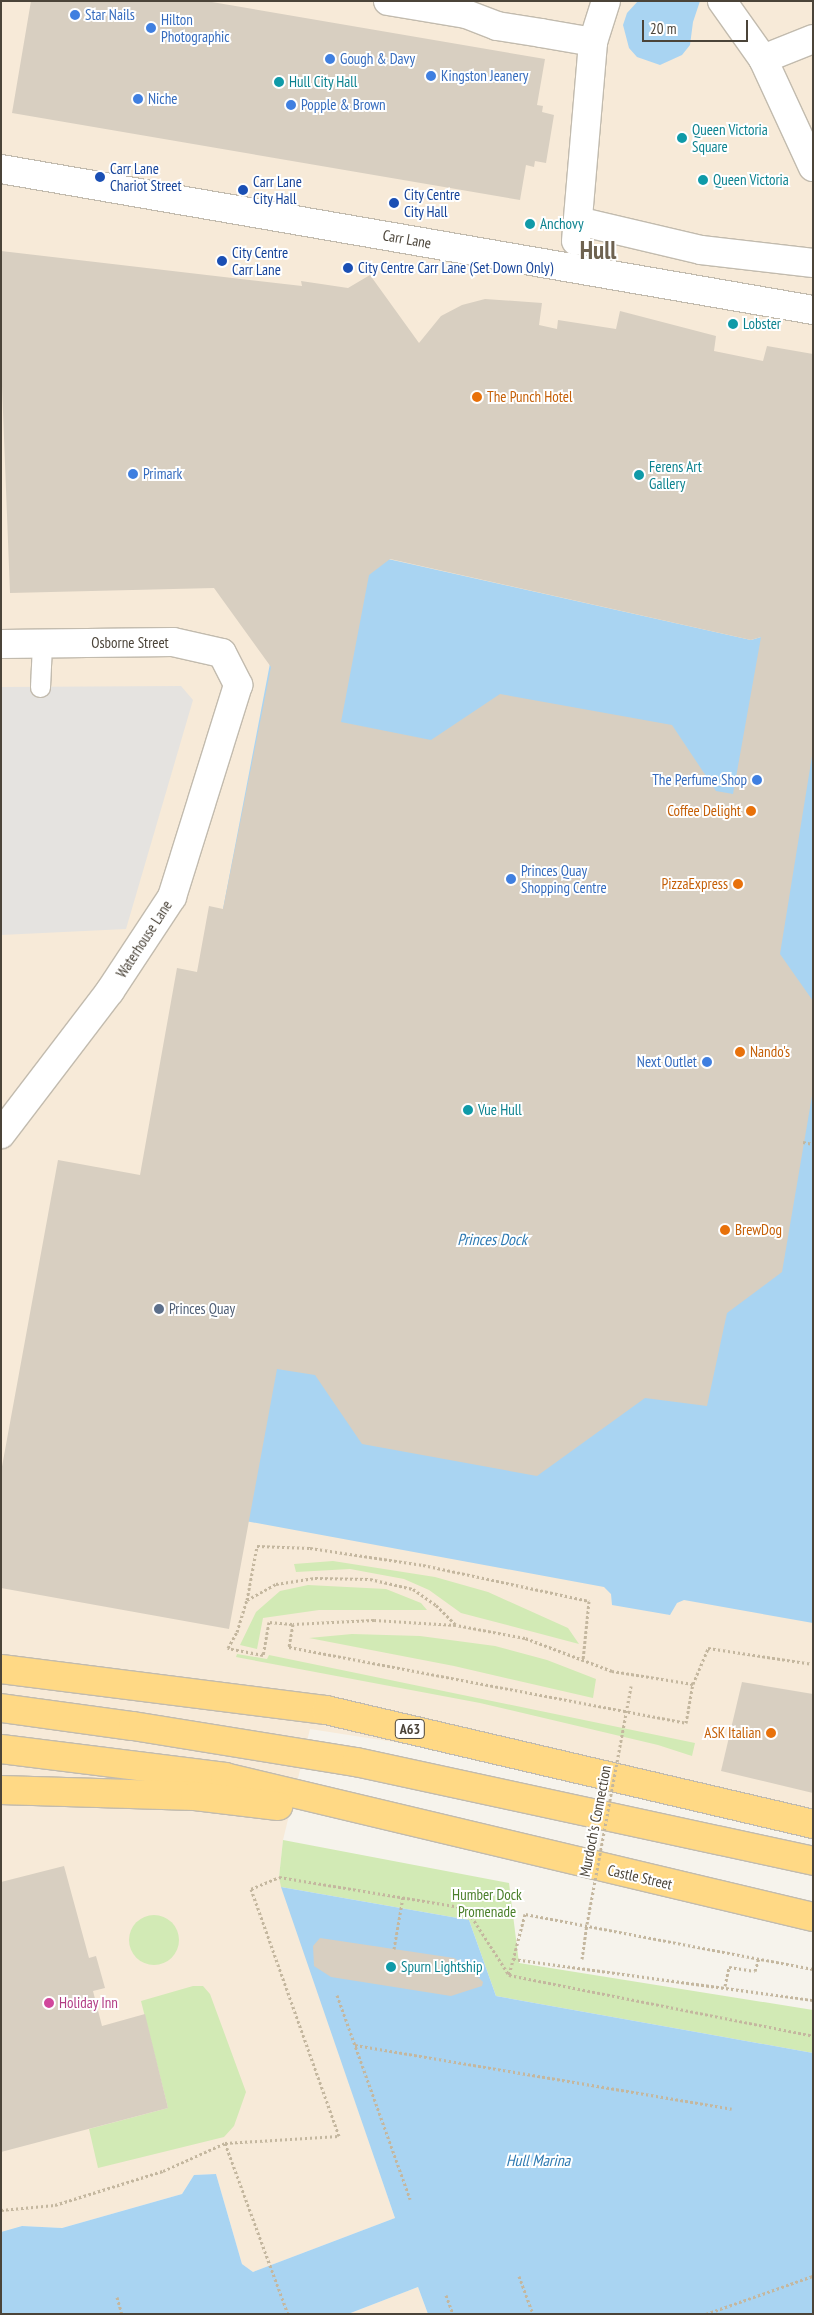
<!DOCTYPE html>
<style>
body{margin:0}
#map{position:relative;width:814px;height:2315px;overflow:hidden;background:#f6f3ec;font-family:"PT Sans Narrow",sans-serif}
div>[style]{position:absolute}
.commercial>*{inset:0;background:#f7ead8}
.green>*{inset:0;background:#d2eab5}
.round{border-radius:50%}
.parking>*{inset:0;background:#e5e3e0}
.water>*{inset:0;background:#a9d4f2}
.building>*{inset:0;background:#d8cfc1}
.path>*{height:3px;margin-top:-1.5px;transform-origin:0;background:repeating-linear-gradient(90deg,#c4b79f 0 2.5px,transparent 0 5px)}
.roads{filter:drop-shadow(1px 0 #c2bbae) drop-shadow(-1px 0 #c2bbae) drop-shadow(0 1px #c2bbae) drop-shadow(0 -1px #c2bbae)}
.service>*{height:19px;margin:-9.5px;padding:0 9.5px;transform-origin:9.5px;border-radius:9.5px;background:#fff}
.pedestrian>*{height:28px;margin:-14px;padding:0 14px;transform-origin:14px;border-radius:14px;background:#fff}
.minor>*{height:28px;margin:-14px;padding:0 14px;transform-origin:14px;border-radius:14px;background:#fff}
.trunk>*{height:28px;margin:-14px;padding:0 14px;transform-origin:14px;border-radius:14px;background:#ffd985}
.path-bridge>*{height:3px;margin-top:-1.5px;transform-origin:0;background:repeating-linear-gradient(90deg,#c4b79f 0 2.5px,transparent 0 5px)}
.dots>*{width:14px;height:14px;translate:-50% -50%;box-sizing:border-box;border:2px solid #fff;border-radius:50%}
span{translate:-50% -50%;white-space:nowrap;text-align:center;line-height:1.15;-webkit-text-stroke:4px #fff;paint-order:stroke}
.shield-label span{padding:1px 4px;background:#fff;border:1px solid;border-radius:4px;-webkit-text-stroke-width:0}
.shield-label{font-size:14px;color:#4b4439;font-weight:700}
.shop-label{font-size:15px;color:#366cbe}
.left{translate:0 -50%;text-align:left}
.right{translate:-100% -50%;text-align:right}
.culture-label{font-size:15px;color:#0d838f}
.transit-label{font-size:15px;color:#164399}
.street-label{font-size:15px;color:#4b4439}
.food-label{font-size:15px;color:#c56008}
.service-label{font-size:15px;color:#4e5e75}
.park-label{font-size:15px;color:#4a7f2a}
.hotel-label{font-size:15px;color:#b23c85}
.water-label{font-size:16px;color:#2e7ab2;font-style:italic}
.town-label{font-size:25px;color:#6e6250;font-weight:700}
.frame{position:absolute;inset:0;border:2px solid #4b4439;pointer-events:none}
.scale{position:absolute;left:642px;top:20px;width:106px;height:22px;box-sizing:border-box;border:2px solid #4b4439;border-top:0;padding-left:6px;font-size:15px;line-height:18px;white-space:nowrap;color:#4b4439;-webkit-text-stroke:4px #fff;paint-order:stroke}
</style>
<div id="map">
<div class="commercial">
<div style="clip-path:polygon(1px 1px,813px 1px,813px 1818px,672px 1785px,310px 1729px,283px 1840px,279px 1877px,395px 2218px,253px 2272px,242px 2264px,216px 2174px,194px 2175px,182px 2194px,62px 2228px,22px 2226px,1px 2232px)"></div>
<div style="clip-path:polygon(418px 2287px,428px 2314px,348px 2314px)"></div>
</div>
<div class="green">
<div style="clip-path:polygon(333px 1561px,435px 1577px,488px 1592px,568px 1628px,579px 1644px,461px 1613px,429px 1590px,404px 1579px,350px 1569px,296px 1572px,294px 1564px)"></div>
<div style="clip-path:polygon(308px 1585px,386px 1589px,421px 1603px,427px 1610px,319px 1610px,263px 1618px,257px 1649px,240px 1645px,256px 1612px,280px 1591px)"></div>
<div style="clip-path:polygon(352px 1634px,420px 1636px,495px 1646px,547px 1660px,596px 1679px,593px 1698px,454px 1666px,309px 1638px)"></div>
<div style="clip-path:polygon(237px 1654px,267px 1659px,269px 1655px,695px 1743px,692px 1756px,658px 1745px,480px 1703px,236px 1657px)"></div>
<div style="clip-path:polygon(283px 1840px,509px 1883px,519px 1963px,813px 2010px,813px 2053px,496px 1996px,469px 1920px,281px 1887px,279px 1877px)"></div>
<div class="round" style="left:129px;top:1915px;width:50px;height:50px"></div>
<div style="clip-path:polygon(193px 1986px,203px 1986px,210px 1994px,246px 2092px,234px 2126px,224px 2137px,98px 2168px,89px 2129px,168px 2108px,141px 2001px)"></div>
</div>
<div class="parking">
<div style="clip-path:polygon(181px 686px,193px 700px,126px 929px,1px 935px,1px 687px)"></div>
</div>
<div class="water">
<div style="clip-path:polygon(638px 1px,700px 1px,693px 22px,690px 45px,682px 55px,660px 65px,637px 57px,629px 48px,623px 25px,627px 13px)"></div>
<div style="clip-path:polygon(813px 412px,813px 1623px,684px 1600px,677px 1603px,670px 1615px,612px 1605px,611px 1594px,604px 1587px,121px 1498px,223px 909px,294px 538px,751px 640px,761px 637px,795px 476px)"></div>
<div style="clip-path:polygon(281px 1887px,469px 1920px,496px 1996px,813px 2053px,813px 2314px,428px 2314px,418px 2287px,348px 2314px,1px 2314px,1px 2232px,22px 2226px,62px 2228px,182px 2194px,194px 2175px,216px 2174px,242px 2264px,253px 2272px,395px 2218px)"></div>
</div>
<div class="building">
<div style="clip-path:polygon(31px 1px,206px 1px,545px 59px,537px 105px,543px 106px,542px 112px,554px 115px,546px 163px,535px 161px,534px 167px,526px 165px,520px 200px,12px 113px)"></div>
<div style="clip-path:polygon(evenodd,1px 251px,302px 286px,301px 281px,348px 288px,370px 275px,419px 343px,441px 316px,462px 305px,485px 299px,542px 303px,539px 325px,557px 329px,558px 320px,616px 329px,620px 311px,716px 336px,714px 351px,763px 361px,767px 346px,813px 354px,813px 750px,780px 954px,813px 1001px,813px 1090px,782px 1272px,727px 1313px,707px 1406px,645px 1398px,537px 1476px,362px 1444px,315px 1375px,277px 1369px,229px 1629px,1px 1588px,1px 1472px,58px 1160px,140px 1175px,177px 968px,197px 972px,209px 906px,223px 909px,271px 667px,214px 588px,10px 593px,1px 360px,1px 251px,390px 559px,751px 640px,761px 637px,733px 794px,716px 791px,672px 725px,500px 694px,431px 740px,341px 722px,369px 575px,390px 559px)"></div>
<div style="clip-path:polygon(742px 1682px,813px 1694px,813px 1793px,721px 1771px)"></div>
<div style="clip-path:polygon(64px 1866px,89px 1958px,96px 1956px,105px 1988px,93px 1991px,102px 2026px,145px 2014px,168px 2108px,1px 2152px,1px 1882px)"></div>
<div style="clip-path:polygon(320px 1938px,454px 1958px,469px 1968px,483px 1982px,482px 1986px,451px 1996px,331px 1977px,314px 1966px,313px 1946px)"></div>
</div>
<div class="path">
<div style="left:803px;top:1142px;width:10px;rotate:11deg"></div>
<div style="left:247px;top:1600px;width:33px;rotate:-29deg"></div>
<div style="left:276px;top:1584px;width:39px;rotate:-9deg"></div>
<div style="left:315px;top:1578px;width:55px;rotate:1deg"></div>
<div style="left:370px;top:1579px;width:44px;rotate:13.1deg"></div>
<div style="left:413px;top:1589px;width:28px;rotate:35deg"></div>
<div style="left:436px;top:1605px;width:28px;rotate:45deg"></div>
<div style="left:292px;top:1624px;width:23px;rotate:-175deg"></div>
<div style="left:269px;top:1622px;width:34px;rotate:100deg"></div>
<div style="left:263px;top:1655px;width:36px;rotate:-169deg"></div>
<div style="left:228px;top:1648px;width:18px;rotate:-61deg"></div>
<div style="left:237px;top:1632px;width:34px;rotate:-73deg"></div>
<div style="left:247px;top:1600px;width:55px;rotate:-79.5deg"></div>
<div style="left:257px;top:1546px;width:53px;rotate:2.2deg"></div>
<div style="left:310px;top:1548px;width:114px;rotate:8.6deg"></div>
<div style="left:423px;top:1565px;width:170px;rotate:12.2deg"></div>
<div style="left:589px;top:1601px;width:59px;rotate:95.8deg"></div>
<div style="left:693px;top:1684px;width:82px;rotate:-170.9deg"></div>
<div style="left:612px;top:1671px;width:93px;rotate:-159.2deg"></div>
<div style="left:525px;top:1638px;width:70px;rotate:-169.3deg"></div>
<div style="left:456px;top:1625px;width:82px;rotate:-176.5deg"></div>
<div style="left:374px;top:1620px;width:81px;rotate:177.2deg"></div>
<div style="left:293px;top:1624px;width:23px;rotate:100deg"></div>
<div style="left:289px;top:1647px;width:404px;rotate:10.8deg"></div>
<div style="left:686px;top:1723px;width:40px;rotate:-80deg"></div>
<div style="left:693px;top:1684px;width:39px;rotate:-67deg"></div>
<div style="left:708px;top:1648px;width:106px;rotate:8.7deg"></div>
<div style="left:394px;top:1949px;width:53px;rotate:-80.2deg"></div>
<div style="left:513px;top:1959px;width:303px;rotate:7.8deg"></div>
<div style="left:582px;top:1959px;width:35px;rotate:-82deg"></div>
<div style="left:813px;top:1969px;width:293px;rotate:-169.2deg"></div>
<div style="left:525px;top:1914px;width:63px;rotate:104.7deg"></div>
<div style="left:509px;top:1975px;width:310px;rotate:11.3deg"></div>
<div style="left:725px;top:1986px;width:19px;rotate:-78deg"></div>
<div style="left:729px;top:1967px;width:26px;rotate:9deg"></div>
<div style="left:755px;top:1971px;width:14px;rotate:-73deg"></div>
<div style="left:337px;top:1995px;width:217px;rotate:70.3deg"></div>
<div style="left:355px;top:2045px;width:382px;rotate:9.6deg"></div>
<div style="left:225px;top:2143px;width:182px;rotate:69.8deg"></div>
<div style="left:1px;top:2210px;width:54px;rotate:-5.3deg"></div>
<div style="left:55px;top:2205px;width:113px;rotate:-17.5deg"></div>
<div style="left:163px;top:2171px;width:68px;rotate:-24.3deg"></div>
<div style="left:225px;top:2143px;width:114px;rotate:-3.5deg"></div>
<div style="left:339px;top:2136px;width:262px;rotate:-109.6deg"></div>
<div style="left:251px;top:1889px;width:30px;rotate:-23deg"></div>
<div style="left:279px;top:1877px;width:190px;rotate:9.4deg"></div>
<div style="left:466px;top:1908px;width:80px;rotate:57.3deg"></div>
<div style="left:519px;top:2276px;width:40px;rotate:69.8deg"></div>
<div style="left:446px;top:2295px;width:20px;rotate:70deg"></div>
<div style="left:117px;top:2297px;width:18px;rotate:74deg"></div>
<div style="left:706px;top:2314px;width:114px;rotate:-19.6deg"></div>
</div>
<div class="roads">
<div class="service">
<div style="left:40px;top:687px;width:43px;rotate:-87.3deg"></div>
</div>
<div class="pedestrian">
<div style="left:722px;top:1px;width:71px;rotate:54.7deg"></div>
<div style="left:763px;top:59px;width:119px;rotate:65.2deg"></div>
<div style="left:541px;top:33px;width:53px;rotate:9.8deg"></div>
<div style="left:763px;top:59px;width:54px;rotate:-21.8deg"></div>
<div style="left:578px;top:221px;width:126px;rotate:13.3deg"></div>
<div style="left:701px;top:250px;width:113px;rotate:6.6deg"></div>
<div style="left:576px;top:241px;width:200px;rotate:-85.1deg"></div>
<div style="left:593px;top:42px;width:43px;rotate:-72.4deg"></div>
</div>
<div class="minor">
<div style="left:388px;top:1px;width:79px;rotate:9.5deg"></div>
<div style="left:466px;top:14px;width:33px;rotate:21deg"></div>
<div style="left:497px;top:26px;width:45px;rotate:9deg"></div>
<div style="left:1px;top:169px;width:824px;rotate:9.85deg"></div>
<div style="left:1px;top:644px;width:172px;rotate:-0.7deg"></div>
<div style="left:173px;top:642px;width:50px;rotate:12.7deg"></div>
<div style="left:222px;top:653px;width:36px;rotate:63deg"></div>
<div style="left:238px;top:685px;width:222px;rotate:107.3deg"></div>
<div style="left:172px;top:897px;width:113px;rotate:123.4deg"></div>
<div style="left:110px;top:991px;width:180px;rotate:127.3deg"></div>
</div>
<div class="trunk">
<div style="left:1px;top:1669px;width:328px;rotate:7.2deg"></div>
<div style="left:326px;top:1710px;width:500px;rotate:13.17deg"></div>
<div style="left:1px;top:1708px;width:133px;rotate:7.8deg"></div>
<div style="left:133px;top:1726px;width:226px;rotate:9.2deg"></div>
<div style="left:356px;top:1762px;width:468px;rotate:12.2deg"></div>
<div style="left:1px;top:1749px;width:226px;rotate:7.1deg"></div>
<div style="left:225px;top:1777px;width:604px;rotate:13.39deg"></div>
<div style="left:1px;top:1790px;width:194px;rotate:1.8deg"></div>
<div style="left:195px;top:1796px;width:84px;rotate:6.9deg"></div>
</div>
</div>
<div class="path-bridge">
<div style="left:587px;top:1924px;width:242px;rotate:-79.5deg"></div>
</div>
<div class="dots">
<div style="left:75px;top:15px;background:#3f7fe0"></div>
<div style="left:151px;top:28px;background:#3f7fe0"></div>
<div style="left:330px;top:59px;background:#3f7fe0"></div>
<div style="left:431px;top:76px;background:#3f7fe0"></div>
<div style="left:279px;top:82px;background:#0f9aa8"></div>
<div style="left:138px;top:99px;background:#3f7fe0"></div>
<div style="left:291px;top:105px;background:#3f7fe0"></div>
<div style="left:682px;top:138px;background:#0f9aa8"></div>
<div style="left:100px;top:177px;background:#1a4fb4"></div>
<div style="left:703px;top:180px;background:#0f9aa8"></div>
<div style="left:243px;top:190px;background:#1a4fb4"></div>
<div style="left:394px;top:203px;background:#1a4fb4"></div>
<div style="left:530px;top:224px;background:#0f9aa8"></div>
<div style="left:222px;top:261px;background:#1a4fb4"></div>
<div style="left:348px;top:268px;background:#1a4fb4"></div>
<div style="left:733px;top:324px;background:#0f9aa8"></div>
<div style="left:477px;top:397px;background:#e8710a"></div>
<div style="left:133px;top:474px;background:#3f7fe0"></div>
<div style="left:639px;top:475px;background:#0f9aa8"></div>
<div style="left:757px;top:780px;background:#3f7fe0"></div>
<div style="left:751px;top:811px;background:#e8710a"></div>
<div style="left:511px;top:879px;background:#3f7fe0"></div>
<div style="left:738px;top:884px;background:#e8710a"></div>
<div style="left:740px;top:1052px;background:#e8710a"></div>
<div style="left:707px;top:1062px;background:#3f7fe0"></div>
<div style="left:468px;top:1110px;background:#0f9aa8"></div>
<div style="left:725px;top:1230px;background:#e8710a"></div>
<div style="left:159px;top:1309px;background:#5c6f8a"></div>
<div style="left:771px;top:1733px;background:#e8710a"></div>
<div style="left:391px;top:1967px;background:#0f9aa8"></div>
<div style="left:49px;top:2003px;background:#d1479c"></div>
</div>
<div class="shield-label">
<span style="left:410px;top:1729px">A63</span>
</div>
<div class="shop-label">
<span class="left" style="left:85px;top:15px">Star Nails</span>
<span class="left" style="left:161px;top:28px">Hilton<br>Photographic</span>
<span class="left" style="left:340px;top:59px">Gough &amp; Davy</span>
<span class="left" style="left:441px;top:76px">Kingston Jeanery</span>
<span class="left" style="left:148px;top:99px">Niche</span>
<span class="left" style="left:301px;top:105px">Popple &amp; Brown</span>
<span class="left" style="left:143px;top:474px">Primark</span>
<span class="right" style="left:747px;top:780px">The Perfume Shop</span>
<span class="left" style="left:521px;top:879px">Princes Quay<br>Shopping Centre</span>
<span class="right" style="left:697px;top:1062px">Next Outlet</span>
</div>
<div class="culture-label">
<span class="left" style="left:289px;top:82px">Hull City Hall</span>
<span class="left" style="left:692px;top:138px">Queen Victoria<br>Square</span>
<span class="left" style="left:713px;top:180px">Queen Victoria</span>
<span class="left" style="left:540px;top:224px">Anchovy</span>
<span class="left" style="left:743px;top:324px">Lobster</span>
<span class="left" style="left:649px;top:475px">Ferens Art<br>Gallery</span>
<span class="left" style="left:478px;top:1110px">Vue Hull</span>
<span class="left" style="left:401px;top:1967px">Spurn Lightship</span>
</div>
<div class="transit-label">
<span class="left" style="left:110px;top:177px">Carr Lane<br>Chariot Street</span>
<span class="left" style="left:253px;top:190px">Carr Lane<br>City Hall</span>
<span class="left" style="left:404px;top:203px">City Centre<br>City Hall</span>
<span class="left" style="left:232px;top:261px">City Centre<br>Carr Lane</span>
<span class="left" style="left:358px;top:268px">City Centre Carr Lane (Set Down Only)</span>
</div>
<div class="street-label">
<span style="left:407px;top:239px;rotate:10deg">Carr Lane</span>
<span style="left:130px;top:643px">Osborne Street</span>
<span style="left:144px;top:939px;rotate:-57deg">Waterhouse Lane</span>
<span style="left:595px;top:1821px;rotate:-79deg">Murdoch's Connection</span>
<span style="left:640px;top:1877px;rotate:13deg">Castle Street</span>
</div>
<div class="food-label">
<span class="left" style="left:487px;top:397px">The Punch Hotel</span>
<span class="right" style="left:741px;top:811px">Coffee Delight</span>
<span class="right" style="left:728px;top:884px">PizzaExpress</span>
<span class="left" style="left:750px;top:1052px">Nando's</span>
<span class="left" style="left:735px;top:1230px">BrewDog</span>
<span class="right" style="left:761px;top:1733px">ASK Italian</span>
</div>
<div class="service-label">
<span class="left" style="left:169px;top:1309px">Princes Quay</span>
</div>
<div class="park-label">
<span style="left:487px;top:1903px">Humber Dock<br>Promenade</span>
</div>
<div class="hotel-label">
<span class="left" style="left:59px;top:2003px">Holiday Inn</span>
</div>
<div class="water-label">
<span style="left:492px;top:1239px">Princes Dock</span>
<span style="left:538px;top:2160px">Hull Marina</span>
</div>
<div class="town-label">
<span style="left:598px;top:250px">Hull</span>
</div>
<div class="frame"></div>
<div class="scale">20 m</div>
</div>
